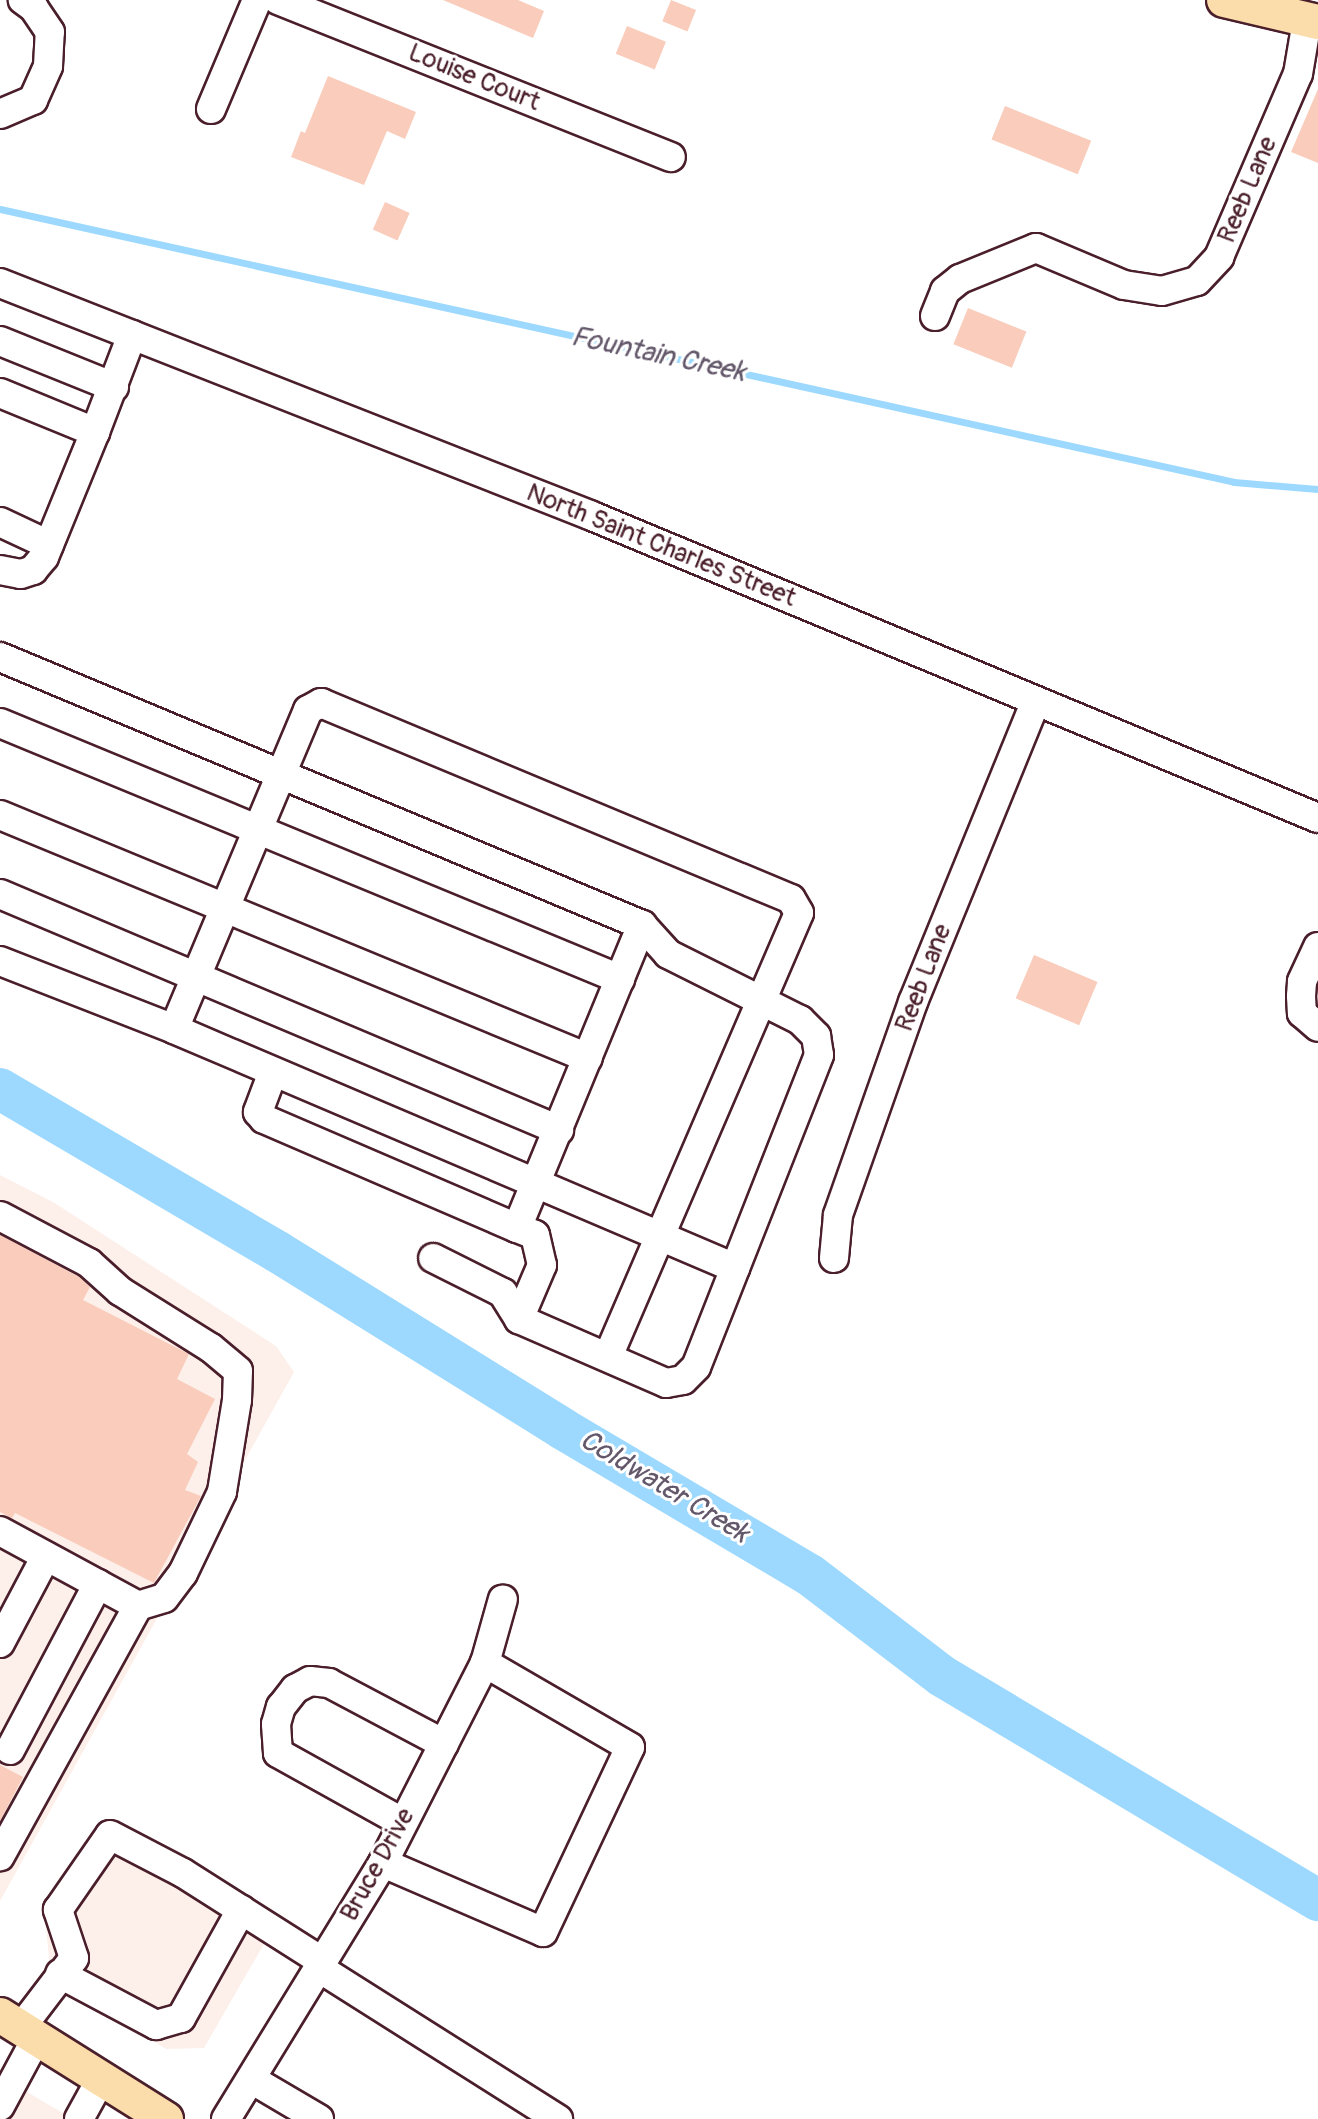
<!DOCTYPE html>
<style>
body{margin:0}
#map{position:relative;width:1318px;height:2119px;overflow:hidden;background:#fff;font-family:Pangolin,sans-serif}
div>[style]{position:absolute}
.built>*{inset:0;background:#fdf0eb}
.stream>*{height:7px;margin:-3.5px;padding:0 3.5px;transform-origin:3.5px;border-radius:3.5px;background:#9dd9fe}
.river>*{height:42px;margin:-21px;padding:0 21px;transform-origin:21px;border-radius:21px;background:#9dd9fe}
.building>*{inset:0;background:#f9ccbb;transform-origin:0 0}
.roads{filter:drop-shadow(2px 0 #4a1f2b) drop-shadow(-2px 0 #4a1f2b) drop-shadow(0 2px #4a1f2b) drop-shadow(0 -2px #4a1f2b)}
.minor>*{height:28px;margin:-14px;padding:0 14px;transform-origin:14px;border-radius:14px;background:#fff}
.major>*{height:34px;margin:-17px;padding:0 17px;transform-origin:17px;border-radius:17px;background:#faddab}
span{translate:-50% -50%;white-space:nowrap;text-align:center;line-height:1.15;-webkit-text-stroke:6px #fff;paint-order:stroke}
.street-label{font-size:26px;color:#4a1f2b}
.water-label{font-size:28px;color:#63576a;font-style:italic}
</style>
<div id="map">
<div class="built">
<div style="clip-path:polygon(0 1175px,53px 1202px,276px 1346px,294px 1372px,0 1901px)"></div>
<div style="clip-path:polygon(122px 1827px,279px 1918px,204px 2048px,166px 2049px,51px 1977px,45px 1917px,91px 1835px)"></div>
<div style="clip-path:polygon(0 2076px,73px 2119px,0 2119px)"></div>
</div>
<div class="stream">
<div style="left:0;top:209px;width:1264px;rotate:12.47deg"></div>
<div style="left:1234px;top:482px;width:84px;rotate:4.8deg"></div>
</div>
<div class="river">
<div style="left:0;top:1089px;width:322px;rotate:30.4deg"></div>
<div style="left:278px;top:1252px;width:335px;rotate:31.8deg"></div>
<div style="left:563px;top:1429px;width:287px;rotate:30.6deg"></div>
<div style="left:810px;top:1575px;width:166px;rotate:37.4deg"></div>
<div style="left:942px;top:1676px;width:438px;rotate:30.8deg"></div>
</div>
<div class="building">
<div style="clip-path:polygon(443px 0,518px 0,544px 11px,533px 38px)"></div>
<div style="left:671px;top:0;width:27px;height:23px;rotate:22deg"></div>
<div style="left:627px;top:26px;width:42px;height:30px;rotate:22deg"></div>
<div style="clip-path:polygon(328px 76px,416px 112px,405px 139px,387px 131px,364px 185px,291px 157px,301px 131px,305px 133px)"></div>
<div style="clip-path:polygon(1318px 89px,1318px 163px,1291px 152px)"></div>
<div style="left:1005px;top:106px;width:93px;height:36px;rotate:22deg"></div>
<div style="left:385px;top:202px;width:27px;height:30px;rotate:24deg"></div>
<div style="left:968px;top:308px;width:63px;height:39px;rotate:22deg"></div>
<div style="left:1034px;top:955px;width:69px;height:47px;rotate:23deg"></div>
<div style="clip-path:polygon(0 1235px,79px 1277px,90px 1287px,83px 1300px,189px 1354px,177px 1379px,215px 1399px,187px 1454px,198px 1462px,185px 1490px,201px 1496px,154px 1583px,15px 1513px,12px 1518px,0 1512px)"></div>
<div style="clip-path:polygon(0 1765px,23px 1777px,0 1821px)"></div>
</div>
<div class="roads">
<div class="minor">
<div style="left:278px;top:0;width:423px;rotate:21.8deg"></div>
<div style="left:211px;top:109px;width:118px;rotate:-67.1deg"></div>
<div style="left:0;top:114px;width:36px;rotate:-23deg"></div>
<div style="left:33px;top:100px;width:37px;rotate:-66deg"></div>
<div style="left:48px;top:66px;width:34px;rotate:-87deg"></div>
<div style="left:50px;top:32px;width:29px;rotate:-124deg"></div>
<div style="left:34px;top:8px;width:14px;rotate:-144deg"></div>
<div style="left:0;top:283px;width:636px;rotate:21.48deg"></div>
<div style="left:592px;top:516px;width:786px;rotate:22.59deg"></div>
<div style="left:935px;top:316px;width:27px;rotate:-68deg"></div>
<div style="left:945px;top:291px;width:19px;rotate:-39deg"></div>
<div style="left:960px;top:279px;width:82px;rotate:-22.2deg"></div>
<div style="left:1036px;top:248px;width:95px;rotate:22.8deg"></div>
<div style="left:1124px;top:285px;width:38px;rotate:9deg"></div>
<div style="left:1162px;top:291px;width:36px;rotate:-16deg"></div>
<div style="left:1197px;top:281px;width:33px;rotate:-47deg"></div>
<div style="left:1219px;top:257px;width:199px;rotate:-66.7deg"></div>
<div style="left:1298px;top:74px;width:54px;rotate:-80.4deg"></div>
<div style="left:0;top:341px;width:123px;rotate:22deg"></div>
<div style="left:0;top:393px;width:103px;rotate:22.3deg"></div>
<div style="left:95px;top:432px;width:104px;rotate:-69.1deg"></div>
<div style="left:0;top:522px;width:54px;rotate:25.1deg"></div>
<div style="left:0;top:570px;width:21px;rotate:11deg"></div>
<div style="left:21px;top:574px;width:13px;rotate:-18deg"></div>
<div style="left:33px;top:570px;width:17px;rotate:-50deg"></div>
<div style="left:44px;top:557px;width:135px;rotate:-67.8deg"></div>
<div style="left:0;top:657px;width:696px;rotate:22.66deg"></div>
<div style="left:642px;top:925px;width:39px;rotate:48deg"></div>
<div style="left:668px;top:954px;width:148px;rotate:26.6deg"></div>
<div style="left:800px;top:1020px;width:23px;rotate:45deg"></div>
<div style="left:816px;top:1036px;width:19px;rotate:81deg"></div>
<div style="left:819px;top:1055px;width:335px;rotate:111.5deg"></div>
<div style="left:696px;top:1367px;width:18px;rotate:135deg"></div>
<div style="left:683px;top:1380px;width:17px;rotate:170deg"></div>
<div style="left:666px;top:1383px;width:160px;rotate:-156.5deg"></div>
<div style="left:519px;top:1319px;width:31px;rotate:-122deg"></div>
<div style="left:503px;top:1293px;width:78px;rotate:-153.4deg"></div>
<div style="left:0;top:723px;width:671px;rotate:22.44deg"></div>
<div style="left:0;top:815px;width:636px;rotate:22.45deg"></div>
<div style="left:0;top:894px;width:607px;rotate:22.89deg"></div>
<div style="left:1318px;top:947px;width:38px;rotate:115deg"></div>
<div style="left:1302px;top:982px;width:14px;rotate:94deg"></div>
<div style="left:1301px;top:996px;width:17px;rotate:87deg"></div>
<div style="left:1302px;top:1013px;width:21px;rotate:41deg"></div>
<div style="left:0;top:961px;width:187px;rotate:21.3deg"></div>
<div style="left:174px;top:1029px;width:610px;rotate:23.08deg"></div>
<div style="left:174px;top:1029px;width:346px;rotate:-67.2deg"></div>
<div style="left:308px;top:710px;width:15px;rotate:-28deg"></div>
<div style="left:321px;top:703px;width:509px;rotate:22.64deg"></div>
<div style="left:791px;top:899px;width:16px;rotate:60deg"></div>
<div style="left:799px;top:913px;width:483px;rotate:113.3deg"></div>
<div style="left:273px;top:1072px;width:43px;rotate:110.6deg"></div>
<div style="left:258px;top:1112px;width:9px;rotate:49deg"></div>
<div style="left:264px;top:1119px;width:275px;rotate:23.3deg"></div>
<div style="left:517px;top:1228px;width:328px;rotate:-67.6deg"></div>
<div style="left:0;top:1216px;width:101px;rotate:27.8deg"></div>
<div style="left:89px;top:1263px;width:42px;rotate:42.1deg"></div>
<div style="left:120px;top:1291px;width:107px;rotate:32.1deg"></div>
<div style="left:211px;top:1348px;width:35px;rotate:40deg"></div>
<div style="left:238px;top:1371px;width:29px;rotate:92deg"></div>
<div style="left:237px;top:1400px;width:93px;rotate:99.3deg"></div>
<div style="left:222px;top:1492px;width:90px;rotate:115.7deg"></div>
<div style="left:183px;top:1573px;width:31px;rotate:127deg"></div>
<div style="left:164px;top:1598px;width:27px;rotate:163deg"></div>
<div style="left:517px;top:1228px;width:19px;rotate:21deg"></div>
<div style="left:535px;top:1235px;width:31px;rotate:77deg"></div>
<div style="left:542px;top:1265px;width:59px;rotate:113.1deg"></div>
<div style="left:834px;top:1258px;width:43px;rotate:-84.7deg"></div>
<div style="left:838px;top:1215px;width:226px;rotate:-70.6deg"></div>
<div style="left:913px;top:1002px;width:323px;rotate:-67.8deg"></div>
<div style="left:0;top:1531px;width:157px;rotate:28.5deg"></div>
<div style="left:138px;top:1606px;width:286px;rotate:118.9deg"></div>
<div style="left:0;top:1643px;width:98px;rotate:-62.1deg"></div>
<div style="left:10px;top:1750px;width:188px;rotate:-62.1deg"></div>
<div style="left:402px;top:1822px;width:142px;rotate:-150.9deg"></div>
<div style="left:278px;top:1753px;width:29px;rotate:-94deg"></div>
<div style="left:276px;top:1724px;width:18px;rotate:-74deg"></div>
<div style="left:281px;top:1707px;width:23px;rotate:-52deg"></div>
<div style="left:295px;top:1689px;width:17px;rotate:-28deg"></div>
<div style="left:310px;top:1681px;width:19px;rotate:6deg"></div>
<div style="left:329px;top:1683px;width:130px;rotate:27.9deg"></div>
<div style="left:383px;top:1863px;width:174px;rotate:23.3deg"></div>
<div style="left:543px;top:1932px;width:204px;rotate:-64.8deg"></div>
<div style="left:630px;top:1747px;width:168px;rotate:-149.9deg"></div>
<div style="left:319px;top:1968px;width:283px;rotate:32.3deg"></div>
<div style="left:60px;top:1974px;width:109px;rotate:28deg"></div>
<div style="left:156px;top:2025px;width:26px;rotate:-16deg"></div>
<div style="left:181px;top:2018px;width:124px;rotate:-60.9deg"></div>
<div style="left:20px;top:2029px;width:89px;rotate:-52.7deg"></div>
<div style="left:74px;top:1958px;width:51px;rotate:-108.4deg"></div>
<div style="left:58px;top:1910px;width:91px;rotate:-55.3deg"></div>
<div style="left:110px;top:1835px;width:82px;rotate:27.5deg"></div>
<div style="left:183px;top:1873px;width:166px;rotate:32.4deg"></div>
<div style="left:251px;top:2079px;width:79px;rotate:30.5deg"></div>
<div style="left:0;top:2106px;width:76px;rotate:-61.8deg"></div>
<div style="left:79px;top:2119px;width:46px;rotate:-61.2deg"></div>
<div style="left:226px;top:2119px;width:300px;rotate:-58.5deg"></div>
<div style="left:383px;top:1863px;width:225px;rotate:-63deg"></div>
<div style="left:485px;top:1663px;width:66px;rotate:-74.3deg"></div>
</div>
<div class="major">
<div style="left:1224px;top:0;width:97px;rotate:13.2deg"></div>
<div style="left:0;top:2015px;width:196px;rotate:32.1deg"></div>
</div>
</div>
<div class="street-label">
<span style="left:474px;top:78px;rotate:22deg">Louise Court</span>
<span style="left:1248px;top:190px;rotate:-67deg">Reeb Lane</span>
<span style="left:661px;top:546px;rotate:22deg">North Saint Charles Street</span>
<span style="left:924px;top:978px;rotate:-69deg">Reeb Lane</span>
<span style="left:378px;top:1865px;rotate:-61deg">Bruce Drive</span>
</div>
<div class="water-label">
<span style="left:658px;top:355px;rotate:12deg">Fountain Creek</span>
<span style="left:664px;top:1487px;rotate:31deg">Coldwater Creek</span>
</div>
</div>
